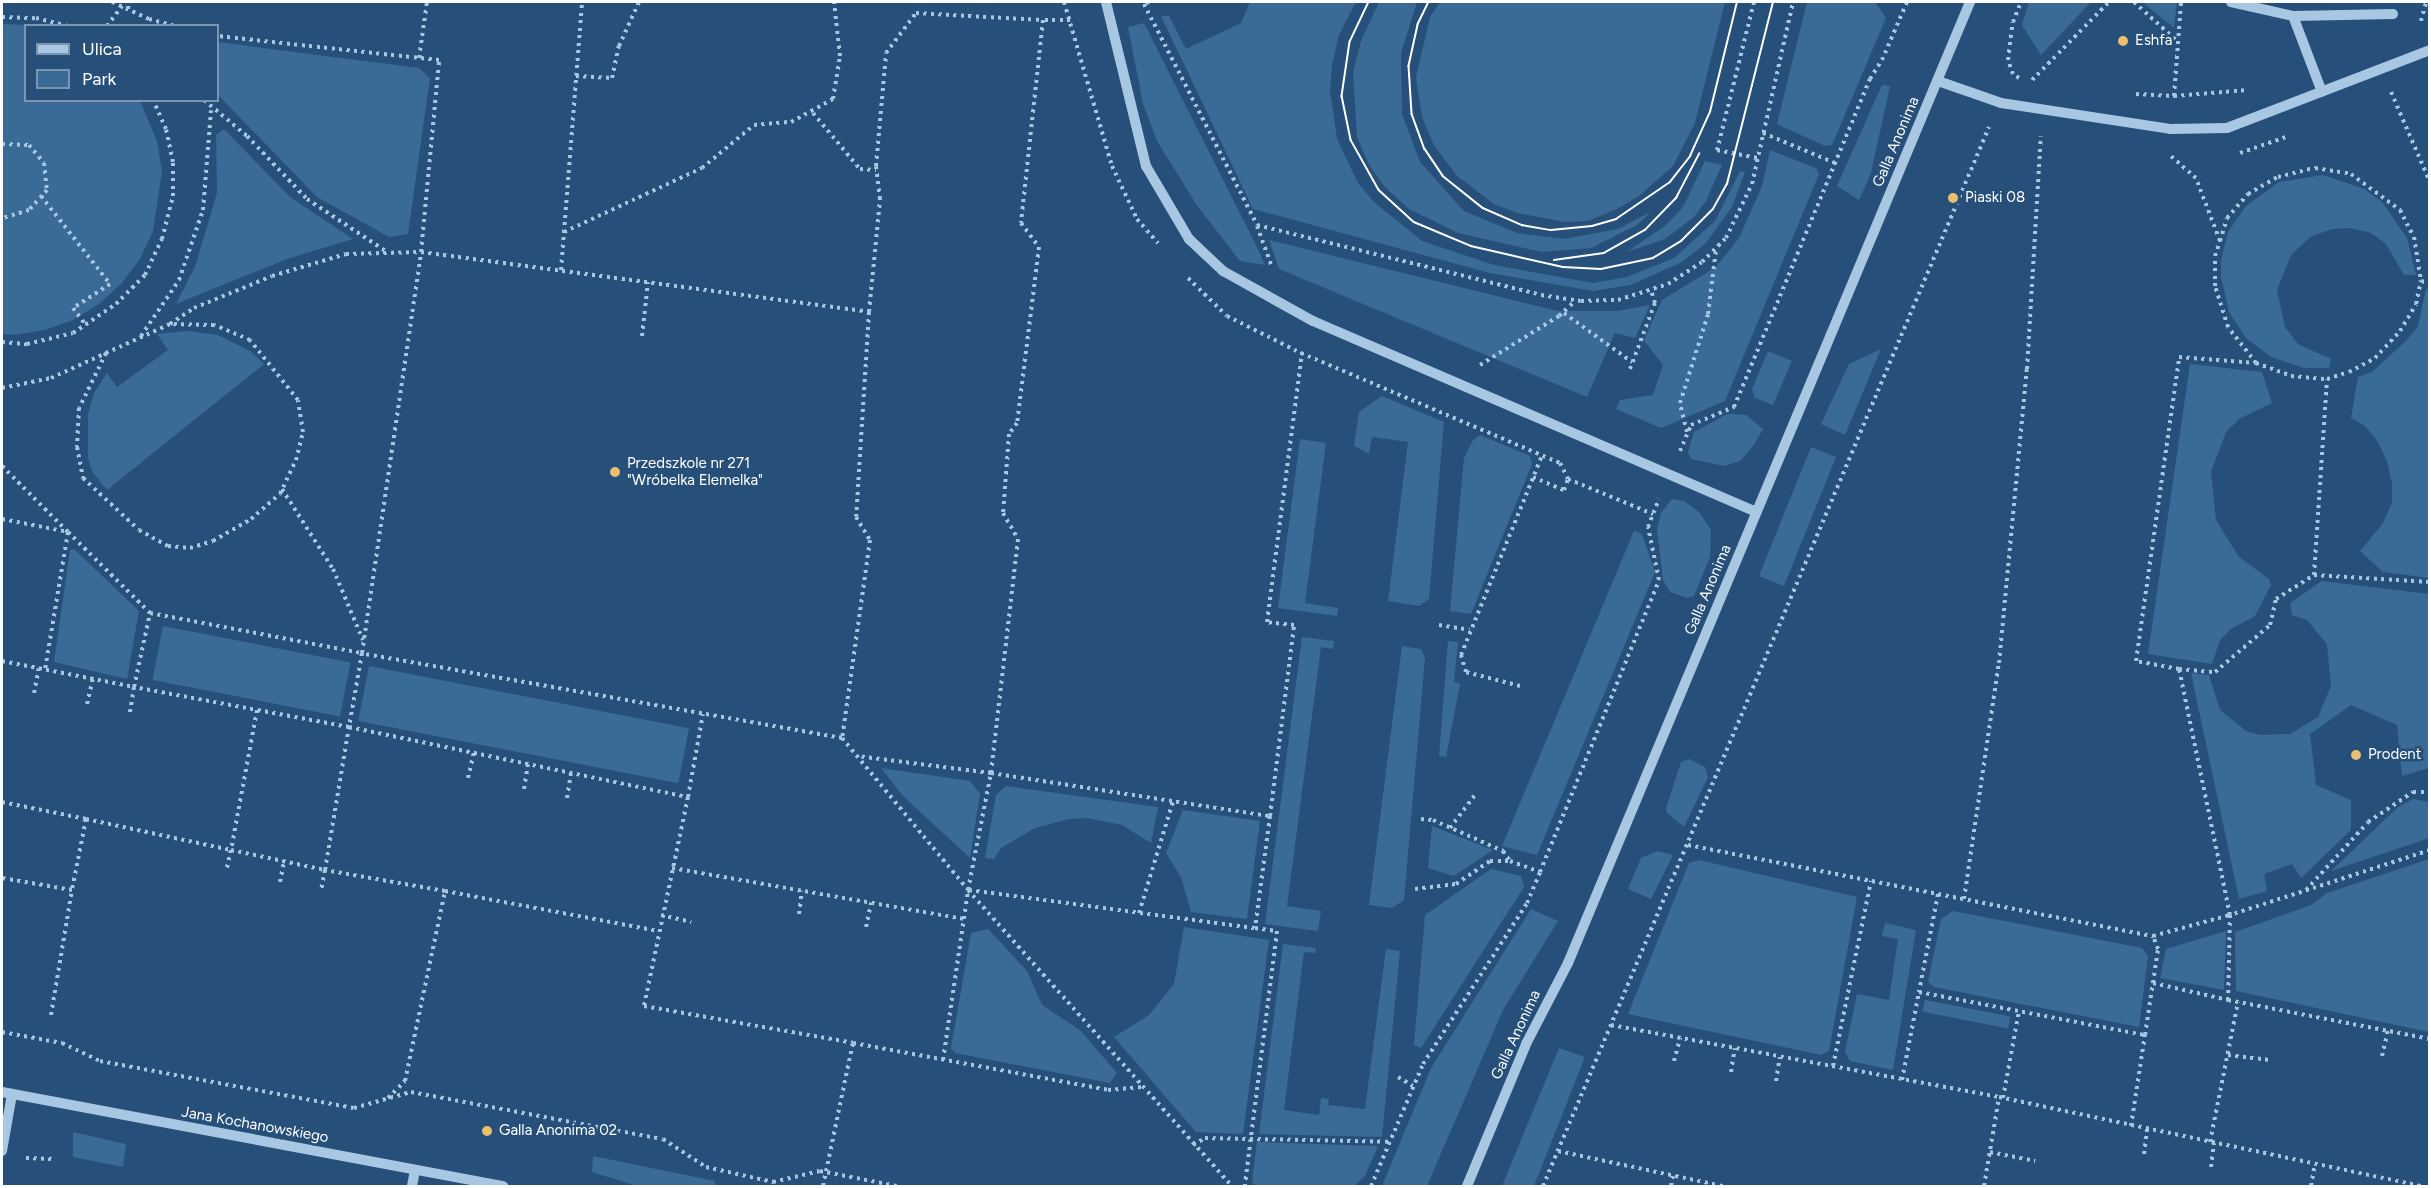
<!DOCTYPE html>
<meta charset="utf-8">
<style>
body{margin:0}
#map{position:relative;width:2431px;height:1188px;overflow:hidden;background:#265079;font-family:Figtree,sans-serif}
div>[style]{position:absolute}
.green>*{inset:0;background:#3a6a96;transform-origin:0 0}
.path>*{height:4px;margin-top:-2px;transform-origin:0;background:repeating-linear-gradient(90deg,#a8c7e3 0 3px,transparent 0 7.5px)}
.minor>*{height:10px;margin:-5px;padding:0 5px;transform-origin:5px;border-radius:5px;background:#a8c7e3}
.tram>*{height:1.5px;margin:-0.75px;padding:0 0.75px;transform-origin:0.75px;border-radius:0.75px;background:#fff}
.dots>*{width:16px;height:16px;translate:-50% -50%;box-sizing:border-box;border:3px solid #265079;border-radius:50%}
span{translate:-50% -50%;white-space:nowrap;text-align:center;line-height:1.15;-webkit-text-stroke:5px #265079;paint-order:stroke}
.poi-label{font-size:15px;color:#fff}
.left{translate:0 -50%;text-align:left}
.street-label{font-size:15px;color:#fff}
.frame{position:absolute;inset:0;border:3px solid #fff;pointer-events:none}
.legend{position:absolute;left:24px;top:24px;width:195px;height:78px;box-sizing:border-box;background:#265079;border:2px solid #7d96af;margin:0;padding:8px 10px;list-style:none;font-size:18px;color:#fff}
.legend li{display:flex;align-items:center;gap:12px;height:30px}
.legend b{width:30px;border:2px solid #7d96af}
</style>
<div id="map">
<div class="green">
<div style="clip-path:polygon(1250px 2px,1356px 2px,1339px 35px,1332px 65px,1330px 90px,1337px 139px,1358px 183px,1374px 202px,1422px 241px,1494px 265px,1593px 283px,1627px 277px,1674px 258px,1715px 221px,1740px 171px,1745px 172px,1732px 207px,1706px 243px,1682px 262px,1631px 285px,1593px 291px,1490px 273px,1253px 209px,1161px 16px,1169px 16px,1186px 49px,1241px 23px)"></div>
<div style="clip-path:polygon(1379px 2px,1417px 2px,1401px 53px,1402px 114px,1420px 162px,1464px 211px,1517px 233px,1564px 239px,1618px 229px,1652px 211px,1637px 225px,1591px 248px,1542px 252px,1458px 233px,1409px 209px,1385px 187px,1369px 165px,1357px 137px,1353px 72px,1361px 41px)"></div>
<div style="clip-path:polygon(1440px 2px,1725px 2px,1695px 123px,1673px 166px,1639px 196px,1617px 209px,1588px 221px,1565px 222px,1517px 213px,1494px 204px,1457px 176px,1434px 145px,1422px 117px,1416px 77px,1430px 17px)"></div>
<div style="clip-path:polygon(1807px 2px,1875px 2px,1886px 18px,1832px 145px,1825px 146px,1777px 124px)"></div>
<div style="clip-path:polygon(2029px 2px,2091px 2px,2041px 55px,2022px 25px)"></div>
<div style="clip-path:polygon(2142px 2px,2177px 2px,2174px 28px)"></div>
<div style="clip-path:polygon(1144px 23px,1256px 245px,1265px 265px,1240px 261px,1196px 204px,1157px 141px,1143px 104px,1128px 27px)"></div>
<div style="clip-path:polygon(2px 24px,30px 25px,26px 26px,26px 100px,140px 101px,157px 141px,162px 171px,153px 231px,140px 259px,122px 283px,99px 304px,73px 320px,45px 330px,14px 335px,2px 334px)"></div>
<div style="clip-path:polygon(218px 42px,419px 68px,430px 78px,408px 234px,389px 237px,317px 197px,218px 95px)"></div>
<div style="clip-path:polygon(1882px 85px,1890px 86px,1871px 173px,1859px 200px,1837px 186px)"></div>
<div style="clip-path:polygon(224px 129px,290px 197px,353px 239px,287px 259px,176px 304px,195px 267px,217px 193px,216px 135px)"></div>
<div style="clip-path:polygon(1770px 150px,1816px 168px,1819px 174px,1725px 401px,1661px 428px,1616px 409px,1620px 400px,1653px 395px,1663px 365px,1644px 340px,1662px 300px,1716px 267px,1739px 238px,1762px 186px)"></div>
<div style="clip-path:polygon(1705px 161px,1722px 165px,1706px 201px,1694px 217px,1665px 239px,1627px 252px,1666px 225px,1683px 207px)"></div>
<div style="clip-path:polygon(2323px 175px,2364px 189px,2382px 202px,2407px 238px,2416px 275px,2404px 275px,2386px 244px,2371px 233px,2350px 228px,2332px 229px,2310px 237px,2291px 255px,2277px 290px,2285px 327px,2298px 344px,2331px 359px,2329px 368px,2304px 368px,2271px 357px,2246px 338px,2229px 312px,2221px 277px,2221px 260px,2228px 232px,2246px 206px,2279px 182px)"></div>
<div style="clip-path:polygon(1269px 240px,1558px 311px,1617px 311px,1650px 305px,1635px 338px,1615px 333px,1587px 397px,1279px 269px)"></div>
<div style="clip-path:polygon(2426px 289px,2430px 289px,2429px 578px,2383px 572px,2360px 551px,2383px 523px,2392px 503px,2392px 483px,2387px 461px,2378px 442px,2365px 426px,2351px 418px,2358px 377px,2372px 372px,2407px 340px,2418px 326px)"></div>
<div style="clip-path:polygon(187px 331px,218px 335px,250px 351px,264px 364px,107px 490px,93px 473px,88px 459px,88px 414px,94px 393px,107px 373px,117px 387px,168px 350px,157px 334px)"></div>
<div style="clip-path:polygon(1881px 349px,1845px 435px,1821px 424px,1849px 364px)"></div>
<div style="clip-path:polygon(1768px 351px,1792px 361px,1773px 405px,1755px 398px,1752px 389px)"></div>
<div style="clip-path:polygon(2190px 364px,2262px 372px,2272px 403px,2239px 419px,2226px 432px,2211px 472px,2216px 520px,2239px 557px,2269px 579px,2271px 585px,2255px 616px,2231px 629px,2220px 640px,2212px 664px,2148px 654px)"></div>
<div style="clip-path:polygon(1382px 396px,1444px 422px,1429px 599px,1419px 606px,1388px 601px,1408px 442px,1372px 437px,1369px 454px,1354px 446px,1359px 412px)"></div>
<div style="clip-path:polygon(1727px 414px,1746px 415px,1763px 429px,1754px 445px,1740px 461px,1724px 466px,1691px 459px,1688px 452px,1694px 432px)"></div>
<div style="clip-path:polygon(1480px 435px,1530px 456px,1532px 464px,1471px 614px,1450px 611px,1464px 458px,1473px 440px)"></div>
<div style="clip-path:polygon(1300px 439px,1326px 443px,1305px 603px,1338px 608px,1337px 616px,1278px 608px)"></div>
<div style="left:1811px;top:447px;width:27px;height:139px;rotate:22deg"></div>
<div style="clip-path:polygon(1672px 499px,1684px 501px,1699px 512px,1711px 530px,1710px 557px,1694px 596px,1687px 598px,1670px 592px,1663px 580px,1657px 529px,1661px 513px)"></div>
<div style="clip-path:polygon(1634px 531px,1642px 534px,1655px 572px,1537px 855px,1502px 846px)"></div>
<div style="clip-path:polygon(74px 549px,139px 611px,127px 679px,54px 662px,70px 550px)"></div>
<div style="clip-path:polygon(2322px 581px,2429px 594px,2429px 768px,2402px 776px,2397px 725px,2351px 705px,2310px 734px,2316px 785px,2351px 800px,2351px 830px,2301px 878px,2292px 864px,2264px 874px,2267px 891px,2239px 899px,2191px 673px,2209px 675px,2220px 710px,2246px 731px,2260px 735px,2290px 734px,2318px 717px,2331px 686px,2327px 644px,2307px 620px,2292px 615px,2290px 603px)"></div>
<div style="left:163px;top:626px;width:191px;height:55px;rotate:11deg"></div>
<div style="clip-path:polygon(1302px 637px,1334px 641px,1333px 649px,1321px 647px,1287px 906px,1321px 911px,1318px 931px,1265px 924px)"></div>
<div style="clip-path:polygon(1448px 641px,1458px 642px,1454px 682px,1460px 684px,1446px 757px,1439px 756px)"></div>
<div style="clip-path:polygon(1402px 646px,1421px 649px,1425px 658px,1404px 900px,1392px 908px,1369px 905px)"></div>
<div style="left:369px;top:666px;width:326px;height:56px;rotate:11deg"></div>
<div style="clip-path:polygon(1689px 759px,1705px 767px,1708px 777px,1684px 827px,1667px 813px,1666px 808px,1681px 762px)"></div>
<div style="clip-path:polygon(881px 768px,970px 781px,980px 794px,970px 858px,904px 797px)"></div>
<div style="clip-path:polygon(1006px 786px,1158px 807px,1151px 843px,1122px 825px,1087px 818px,1069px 819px,1035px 828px,1001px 848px,994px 859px,985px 858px,996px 795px)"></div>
<div style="clip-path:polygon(2413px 799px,2429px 802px,2429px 838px,2331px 871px,2398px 807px)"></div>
<div style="clip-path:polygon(1183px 810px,1260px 821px,1247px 919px,1191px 912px,1181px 877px,1166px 853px)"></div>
<div style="clip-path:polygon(1432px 826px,1493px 850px,1454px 876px,1428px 868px)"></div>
<div style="clip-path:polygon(1658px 851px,1673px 855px,1651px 899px,1628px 889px,1641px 858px)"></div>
<div style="clip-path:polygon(2429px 859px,2429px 1032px,2236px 991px,2235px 932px,2311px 905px,2327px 893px)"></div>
<div style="clip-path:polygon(1699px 860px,1857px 897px,1829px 1051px,1821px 1055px,1628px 1014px,1689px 863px)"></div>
<div style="clip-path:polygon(1491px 869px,1521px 876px,1524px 887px,1421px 1048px,1414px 1045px,1425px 915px)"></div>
<div style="clip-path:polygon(1531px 909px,1558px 921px,1503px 1010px,1427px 1186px,1382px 1186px,1431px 1068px)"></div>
<div style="clip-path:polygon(1953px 911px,2142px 948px,2148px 956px,2139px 1027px,1934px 987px,1928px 982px,1941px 919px)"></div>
<div style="clip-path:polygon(1885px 923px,1916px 930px,1893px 1070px,1850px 1061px,1845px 1052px,1857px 994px,1889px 1000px,1898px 939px,1882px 936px)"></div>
<div style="clip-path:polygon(1184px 927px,1269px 940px,1243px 1134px,1196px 1132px,1114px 1037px,1149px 1015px,1174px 984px)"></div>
<div style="clip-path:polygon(988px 929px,1027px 971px,1042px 1005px,1080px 1030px,1117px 1073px,1110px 1083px,955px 1053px,951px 1048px,971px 933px)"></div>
<div style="clip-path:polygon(2226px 931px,2224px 990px,2160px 978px,2166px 949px)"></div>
<div style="clip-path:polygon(1283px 944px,1316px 948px,1315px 953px,1304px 952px,1284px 1110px,1319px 1115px,1321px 1098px,1329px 1099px,1328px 1105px,1365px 1109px,1386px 949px,1400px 951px,1382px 1137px,1259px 1134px)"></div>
<div style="left:1925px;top:1000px;width:87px;height:12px;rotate:11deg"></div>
<div style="clip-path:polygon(1559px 1048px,1585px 1057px,1534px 1186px,1502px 1186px)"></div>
<div style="clip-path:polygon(73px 1132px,126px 1144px,123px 1167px,73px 1157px)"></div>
<div style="clip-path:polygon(1257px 1142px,1378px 1146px,1365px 1176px,1354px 1186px,1255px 1186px,1252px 1181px)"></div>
<div style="clip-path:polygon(593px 1156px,715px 1181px,714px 1186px,637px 1186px,592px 1172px)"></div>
</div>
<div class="path">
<div style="left:112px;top:2px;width:41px;rotate:24.7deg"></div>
<div style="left:149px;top:19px;width:27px;rotate:15deg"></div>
<div style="left:1064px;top:2px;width:171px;rotate:73.7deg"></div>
<div style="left:1112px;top:166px;width:59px;rotate:64.7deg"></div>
<div style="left:1137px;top:219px;width:32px;rotate:49deg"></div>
<div style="left:1149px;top:2px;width:5px;rotate:158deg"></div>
<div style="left:1144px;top:4px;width:248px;rotate:62.9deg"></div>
<div style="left:1257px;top:225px;width:292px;rotate:13.8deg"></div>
<div style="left:1541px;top:295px;width:40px;rotate:8.5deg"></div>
<div style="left:1581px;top:301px;width:37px;rotate:-2deg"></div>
<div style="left:1618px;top:300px;width:52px;rotate:-17.7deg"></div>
<div style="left:1668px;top:284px;width:40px;rotate:-32.9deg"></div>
<div style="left:1702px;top:262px;width:34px;rotate:-45deg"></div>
<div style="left:1726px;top:238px;width:60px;rotate:-64.3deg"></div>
<div style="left:1752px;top:184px;width:187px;rotate:-77.3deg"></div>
<div style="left:1754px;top:2px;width:153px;rotate:104deg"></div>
<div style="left:1717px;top:150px;width:41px;rotate:11.3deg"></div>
<div style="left:2134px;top:2px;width:58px;rotate:42.2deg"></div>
<div style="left:128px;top:9px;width:7px;rotate:-82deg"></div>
<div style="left:2px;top:17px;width:34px;rotate:2deg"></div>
<div style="left:36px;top:18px;width:32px;rotate:14deg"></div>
<div style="left:1070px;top:20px;width:27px;rotate:180deg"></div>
<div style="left:1043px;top:20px;width:204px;rotate:96.2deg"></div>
<div style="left:1021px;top:223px;width:30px;rotate:53deg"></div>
<div style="left:1039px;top:247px;width:177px;rotate:97.1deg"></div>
<div style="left:1017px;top:423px;width:14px;rotate:126deg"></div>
<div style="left:1009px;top:434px;width:79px;rotate:94.3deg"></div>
<div style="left:1003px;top:513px;width:30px;rotate:60deg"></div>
<div style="left:1018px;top:539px;width:236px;rotate:96.6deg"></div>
<div style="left:991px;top:773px;width:282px;rotate:8.8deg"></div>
<div style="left:1270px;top:816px;width:113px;rotate:97.6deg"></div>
<div style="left:1255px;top:928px;width:22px;rotate:8deg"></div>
<div style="left:1277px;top:931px;width:257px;rotate:97.2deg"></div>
<div style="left:2421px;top:21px;width:20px;rotate:-75deg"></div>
<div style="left:107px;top:26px;width:25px;rotate:-53deg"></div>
<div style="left:419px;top:58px;width:57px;rotate:-81.9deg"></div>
<div style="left:576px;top:76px;width:36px;rotate:3deg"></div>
<div style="left:612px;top:78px;width:33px;rotate:-78deg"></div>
<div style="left:619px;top:46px;width:48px;rotate:-65.6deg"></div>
<div style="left:2019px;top:78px;width:7px;rotate:-146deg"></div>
<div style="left:2013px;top:74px;width:15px;rotate:-110deg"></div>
<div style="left:2008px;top:60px;width:38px;rotate:-83deg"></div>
<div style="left:2013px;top:22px;width:22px;rotate:-68deg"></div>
<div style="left:2032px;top:80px;width:110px;rotate:-45.4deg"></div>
<div style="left:2391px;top:92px;width:98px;rotate:66.6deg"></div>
<div style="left:2136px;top:94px;width:38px;rotate:3deg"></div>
<div style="left:2174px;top:96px;width:74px;rotate:-4.6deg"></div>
<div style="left:2174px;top:96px;width:94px;rotate:-85.7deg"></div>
<div style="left:204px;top:100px;width:56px;rotate:39.9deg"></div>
<div style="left:247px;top:136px;width:87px;rotate:46.4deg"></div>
<div style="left:307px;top:199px;width:96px;rotate:33.5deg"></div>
<div style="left:813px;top:113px;width:73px;rotate:50deg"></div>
<div style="left:860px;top:169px;width:16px;rotate:4deg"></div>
<div style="left:1763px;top:133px;width:78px;rotate:22.6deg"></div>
<div style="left:2px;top:144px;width:27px;rotate:2deg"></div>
<div style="left:29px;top:145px;width:23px;rotate:50deg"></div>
<div style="left:44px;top:163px;width:27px;rotate:84deg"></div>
<div style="left:47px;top:190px;width:27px;rotate:132deg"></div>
<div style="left:29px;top:210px;width:28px;rotate:163deg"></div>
<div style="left:2240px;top:153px;width:49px;rotate:-19.2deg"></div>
<div style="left:41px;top:196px;width:112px;rotate:51.9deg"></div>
<div style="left:110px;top:284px;width:44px;rotate:147deg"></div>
<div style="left:73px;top:308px;width:20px;rotate:53deg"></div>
<div style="left:1257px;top:226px;width:44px;rotate:69.9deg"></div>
<div style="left:564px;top:232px;width:152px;rotate:-24.9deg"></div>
<div style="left:702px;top:168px;width:67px;rotate:-39.6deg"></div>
<div style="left:754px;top:125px;width:37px;rotate:-5deg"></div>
<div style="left:791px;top:122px;width:48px;rotate:-28.7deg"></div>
<div style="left:833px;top:99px;width:44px;rotate:-80.8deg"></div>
<div style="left:840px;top:56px;width:54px;rotate:-96.3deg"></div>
<div style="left:2220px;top:241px;width:24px;rotate:-73deg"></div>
<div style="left:2227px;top:218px;width:32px;rotate:-49deg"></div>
<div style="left:2248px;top:194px;width:34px;rotate:-30deg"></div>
<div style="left:2278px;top:177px;width:38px;rotate:-14deg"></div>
<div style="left:2315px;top:168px;width:36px;rotate:9deg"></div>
<div style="left:2351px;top:174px;width:61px;rotate:36.3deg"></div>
<div style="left:2400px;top:210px;width:30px;rotate:63deg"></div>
<div style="left:2414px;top:237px;width:45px;rotate:81deg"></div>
<div style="left:2421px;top:281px;width:9px;rotate:13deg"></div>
<div style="left:561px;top:270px;width:269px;rotate:-85.5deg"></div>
<div style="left:1188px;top:278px;width:54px;rotate:44.3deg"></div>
<div style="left:1227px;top:316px;width:83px;rotate:26.6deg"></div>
<div style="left:1301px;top:353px;width:281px;rotate:23deg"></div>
<div style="left:1560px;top:463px;width:18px;rotate:63deg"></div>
<div style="left:1568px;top:479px;width:92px;rotate:22.4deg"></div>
<div style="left:869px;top:312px;width:114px;rotate:-84.4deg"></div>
<div style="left:880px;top:199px;width:33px;rotate:-97deg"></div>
<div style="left:876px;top:166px;width:113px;rotate:-84.9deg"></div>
<div style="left:886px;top:53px;width:50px;rotate:-53.1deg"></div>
<div style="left:916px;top:13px;width:127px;rotate:3.2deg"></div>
<div style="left:1564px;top:313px;width:84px;rotate:35.8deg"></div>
<div style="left:141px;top:336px;width:68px;rotate:-55.8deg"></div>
<div style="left:179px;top:280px;width:74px;rotate:-71.1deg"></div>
<div style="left:203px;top:210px;width:100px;rotate:-85.4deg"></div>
<div style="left:642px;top:336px;width:54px;rotate:-83.7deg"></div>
<div style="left:2px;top:342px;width:25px;rotate:5deg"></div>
<div style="left:27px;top:344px;width:47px;rotate:-13.4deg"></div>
<div style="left:73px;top:333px;width:52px;rotate:-34deg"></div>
<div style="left:116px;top:304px;width:41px;rotate:-45deg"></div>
<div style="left:145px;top:275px;width:40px;rotate:-65deg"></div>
<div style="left:162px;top:239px;width:44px;rotate:-75.7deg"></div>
<div style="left:173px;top:196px;width:34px;rotate:-90deg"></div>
<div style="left:173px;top:162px;width:34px;rotate:-102deg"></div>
<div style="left:166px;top:129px;width:32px;rotate:-114deg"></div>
<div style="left:106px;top:353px;width:61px;rotate:116.1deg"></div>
<div style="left:79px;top:408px;width:39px;rotate:93deg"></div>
<div style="left:77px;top:447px;width:32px;rotate:79deg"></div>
<div style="left:83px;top:478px;width:76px;rotate:42.9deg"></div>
<div style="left:139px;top:530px;width:33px;rotate:29deg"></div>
<div style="left:168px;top:546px;width:22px;rotate:5deg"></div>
<div style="left:190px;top:548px;width:24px;rotate:-17deg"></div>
<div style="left:213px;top:541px;width:44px;rotate:-30.1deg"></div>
<div style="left:251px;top:519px;width:38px;rotate:-41deg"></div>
<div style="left:280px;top:494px;width:38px;rotate:-65deg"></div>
<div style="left:296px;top:460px;width:29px;rotate:-76deg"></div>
<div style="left:303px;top:432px;width:32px;rotate:-99deg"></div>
<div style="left:298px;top:400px;width:77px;rotate:-128.7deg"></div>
<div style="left:250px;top:340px;width:39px;rotate:-157deg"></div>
<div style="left:214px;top:325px;width:44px;rotate:-178.7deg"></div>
<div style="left:2256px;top:363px;width:37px;rotate:20deg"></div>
<div style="left:2291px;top:376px;width:36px;rotate:5deg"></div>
<div style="left:2327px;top:379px;width:23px;rotate:-18deg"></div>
<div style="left:2349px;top:372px;width:30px;rotate:-28deg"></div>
<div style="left:2375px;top:358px;width:37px;rotate:-47deg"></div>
<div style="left:2400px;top:331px;width:31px;rotate:-59deg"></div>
<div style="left:2416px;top:304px;width:24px;rotate:-78deg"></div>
<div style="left:1480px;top:365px;width:93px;rotate:-31.8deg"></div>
<div style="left:1559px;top:316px;width:22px;rotate:-43deg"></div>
<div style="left:1630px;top:369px;width:71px;rotate:-69.3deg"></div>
<div style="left:1655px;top:303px;width:14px;rotate:-107deg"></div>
<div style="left:2px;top:388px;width:50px;rotate:-11.5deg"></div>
<div style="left:51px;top:378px;width:131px;rotate:-24.4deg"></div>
<div style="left:170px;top:324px;width:29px;rotate:-34deg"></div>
<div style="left:194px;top:308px;width:84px;rotate:-22.3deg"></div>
<div style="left:272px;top:276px;width:77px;rotate:-16.6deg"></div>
<div style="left:346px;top:254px;width:75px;rotate:-1.5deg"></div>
<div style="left:421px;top:252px;width:452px;rotate:7.6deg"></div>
<div style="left:869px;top:312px;width:205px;rotate:93.6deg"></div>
<div style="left:856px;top:517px;width:27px;rotate:59deg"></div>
<div style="left:870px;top:540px;width:200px;rotate:98deg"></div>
<div style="left:842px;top:738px;width:487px;rotate:-170deg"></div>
<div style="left:362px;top:653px;width:405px;rotate:-81.6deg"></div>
<div style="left:421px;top:252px;width:193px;rotate:-84.6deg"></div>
<div style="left:439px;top:60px;width:222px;rotate:-173.8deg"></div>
<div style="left:1687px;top:432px;width:30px;rotate:-104deg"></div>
<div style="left:1680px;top:403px;width:93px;rotate:-72.5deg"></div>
<div style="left:1708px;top:314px;width:64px;rotate:-82.9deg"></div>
<div style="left:1680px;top:451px;width:28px;rotate:-67deg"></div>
<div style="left:1691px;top:425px;width:47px;rotate:-22.7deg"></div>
<div style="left:1734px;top:407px;width:355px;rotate:-67.5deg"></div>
<div style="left:1870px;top:79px;width:22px;rotate:-58deg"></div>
<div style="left:1882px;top:60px;width:63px;rotate:-66.7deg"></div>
<div style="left:2px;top:466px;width:93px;rotate:45deg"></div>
<div style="left:68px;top:532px;width:139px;rotate:99.5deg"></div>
<div style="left:1533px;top:477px;width:34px;rotate:23deg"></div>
<div style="left:1564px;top:490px;width:12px;rotate:-70deg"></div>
<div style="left:282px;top:489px;width:95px;rotate:57.5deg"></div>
<div style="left:333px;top:569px;width:77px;rotate:67.1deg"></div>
<div style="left:2px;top:519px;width:67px;rotate:11.1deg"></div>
<div style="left:68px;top:532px;width:115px;rotate:44.6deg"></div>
<div style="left:2314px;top:575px;width:196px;rotate:-86.2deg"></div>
<div style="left:1439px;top:625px;width:31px;rotate:9deg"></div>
<div style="left:2px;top:661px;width:135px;rotate:11.1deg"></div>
<div style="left:134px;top:687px;width:26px;rotate:99deg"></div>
<div style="left:2179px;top:669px;width:36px;rotate:5deg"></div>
<div style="left:2215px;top:672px;width:72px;rotate:-40.5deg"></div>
<div style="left:2270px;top:625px;width:27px;rotate:-77deg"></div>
<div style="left:2276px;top:599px;width:45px;rotate:-32.3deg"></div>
<div style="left:2314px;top:575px;width:116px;rotate:3.5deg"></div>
<div style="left:1520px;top:686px;width:56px;rotate:-165.5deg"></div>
<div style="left:1466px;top:672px;width:18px;rotate:-106deg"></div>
<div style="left:1461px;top:655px;width:215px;rotate:-67.9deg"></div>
<div style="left:34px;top:693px;width:25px;rotate:-79deg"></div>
<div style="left:87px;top:704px;width:26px;rotate:-77deg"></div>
<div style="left:257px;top:710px;width:142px;rotate:100.5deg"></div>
<div style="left:231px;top:850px;width:96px;rotate:12deg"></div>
<div style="left:325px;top:870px;width:20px;rotate:101deg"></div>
<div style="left:842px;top:738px;width:197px;rotate:50.3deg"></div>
<div style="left:968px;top:890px;width:119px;rotate:-78.9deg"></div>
<div style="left:991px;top:773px;width:135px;rotate:-172.8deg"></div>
<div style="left:468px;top:778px;width:26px;rotate:-77deg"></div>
<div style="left:524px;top:789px;width:25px;rotate:-81deg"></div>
<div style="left:688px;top:797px;width:214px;rotate:101.9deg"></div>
<div style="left:644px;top:1006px;width:212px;rotate:10deg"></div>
<div style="left:567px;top:798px;width:25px;rotate:-81deg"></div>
<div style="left:2px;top:802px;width:86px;rotate:11.4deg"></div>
<div style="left:86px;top:819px;width:72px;rotate:101.2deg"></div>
<div style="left:72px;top:890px;width:71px;rotate:-170.3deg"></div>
<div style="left:1270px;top:816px;width:193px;rotate:-82.8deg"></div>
<div style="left:1294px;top:625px;width:27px;rotate:-174deg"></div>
<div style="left:1267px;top:622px;width:272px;rotate:-82.6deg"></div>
<div style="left:86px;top:819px;width:148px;rotate:12.1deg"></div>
<div style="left:231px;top:850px;width:22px;rotate:103deg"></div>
<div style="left:1421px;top:819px;width:12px;rotate:5deg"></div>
<div style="left:1433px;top:820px;width:77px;rotate:23.9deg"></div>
<div style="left:1503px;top:851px;width:12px;rotate:55deg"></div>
<div style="left:1510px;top:861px;width:32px;rotate:20deg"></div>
<div style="left:1450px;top:828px;width:41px;rotate:-52.9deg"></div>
<div style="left:1688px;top:845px;width:474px;rotate:11.1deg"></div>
<div style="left:2153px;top:936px;width:80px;rotate:-15.3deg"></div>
<div style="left:2230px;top:915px;width:251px;rotate:-101.7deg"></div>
<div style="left:2179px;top:669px;width:44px;rotate:-169.5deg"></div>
<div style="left:2136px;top:661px;width:307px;rotate:-81.9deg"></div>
<div style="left:2179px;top:357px;width:77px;rotate:4.5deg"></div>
<div style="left:2256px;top:363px;width:46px;rotate:-127.9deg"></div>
<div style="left:2228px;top:327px;width:43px;rotate:-107.6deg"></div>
<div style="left:2215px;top:286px;width:30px;rotate:-90deg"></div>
<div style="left:2215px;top:256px;width:16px;rotate:-72deg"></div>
<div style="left:2220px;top:241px;width:67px;rotate:-110.9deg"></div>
<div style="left:2196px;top:178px;width:33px;rotate:-139deg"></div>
<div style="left:2430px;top:850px;width:210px;rotate:162deg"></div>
<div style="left:2230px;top:915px;width:85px;rotate:91.3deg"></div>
<div style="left:2228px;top:1000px;width:206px;rotate:10.9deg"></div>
<div style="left:672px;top:868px;width:296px;rotate:9.9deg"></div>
<div style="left:280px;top:882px;width:20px;rotate:-79deg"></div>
<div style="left:1415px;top:889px;width:41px;rotate:-7deg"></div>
<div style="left:1456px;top:884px;width:41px;rotate:-34.1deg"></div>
<div style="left:1490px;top:861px;width:19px"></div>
<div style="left:968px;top:890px;width:397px;rotate:48.3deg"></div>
<div style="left:969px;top:890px;width:289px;rotate:7.6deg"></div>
<div style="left:2306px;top:890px;width:92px;rotate:-47.6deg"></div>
<div style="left:2368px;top:822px;width:54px;rotate:-33.7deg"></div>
<div style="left:2413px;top:792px;width:17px"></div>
<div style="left:445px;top:891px;width:122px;rotate:-170.1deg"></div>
<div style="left:325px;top:870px;width:145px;rotate:-80.5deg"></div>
<div style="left:349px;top:727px;width:219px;rotate:-169.5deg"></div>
<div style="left:134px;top:687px;width:76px;rotate:-77.8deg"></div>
<div style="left:150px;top:613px;width:216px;rotate:10.7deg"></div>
<div style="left:362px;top:653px;width:75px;rotate:100deg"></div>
<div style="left:349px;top:727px;width:346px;rotate:11.7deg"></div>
<div style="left:688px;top:797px;width:84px;rotate:-79.8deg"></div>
<div style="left:1938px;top:894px;width:100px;rotate:101deg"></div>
<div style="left:1919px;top:992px;width:230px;rotate:10.8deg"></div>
<div style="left:2145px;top:1035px;width:87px;rotate:-81.4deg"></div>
<div style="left:2158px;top:949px;width:14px;rotate:-111deg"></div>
<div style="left:1964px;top:899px;width:239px;rotate:-81.6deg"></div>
<div style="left:1999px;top:663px;width:295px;rotate:-84.6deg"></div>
<div style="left:2027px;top:369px;width:233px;rotate:-86.6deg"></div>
<div style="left:1139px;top:913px;width:117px;rotate:-73.1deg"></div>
<div style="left:799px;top:914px;width:23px;rotate:-83deg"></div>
<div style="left:661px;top:915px;width:31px;rotate:13deg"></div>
<div style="left:866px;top:927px;width:25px;rotate:-78deg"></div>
<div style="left:2153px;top:983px;width:77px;rotate:12.8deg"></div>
<div style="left:51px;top:1015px;width:127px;rotate:-80.5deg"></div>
<div style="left:1611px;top:1025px;width:395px;rotate:10.5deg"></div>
<div style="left:2px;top:1032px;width:61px;rotate:10.4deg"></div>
<div style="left:62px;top:1043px;width:42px;rotate:25.3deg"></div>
<div style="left:100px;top:1061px;width:258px;rotate:10.5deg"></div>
<div style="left:354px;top:1108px;width:59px;rotate:-15.7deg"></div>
<div style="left:411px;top:1092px;width:256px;rotate:10.6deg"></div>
<div style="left:663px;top:1139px;width:51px;rotate:33.1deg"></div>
<div style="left:706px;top:1167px;width:69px;rotate:12.6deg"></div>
<div style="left:773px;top:1182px;width:48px;rotate:-13.2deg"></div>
<div style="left:820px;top:1171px;width:78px;rotate:11deg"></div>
<div style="left:2228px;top:1055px;width:42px;rotate:6.8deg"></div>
<div style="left:2382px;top:1056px;width:26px;rotate:-77deg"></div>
<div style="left:943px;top:1060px;width:171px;rotate:-81.6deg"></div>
<div style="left:1674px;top:1061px;width:24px;rotate:-75deg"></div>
<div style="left:1833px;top:1066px;width:189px;rotate:-78.4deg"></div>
<div style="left:1731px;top:1072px;width:24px;rotate:-81deg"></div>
<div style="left:1398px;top:1077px;width:17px;rotate:31deg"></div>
<div style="left:1902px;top:1080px;width:90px;rotate:-79.1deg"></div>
<div style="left:1776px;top:1081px;width:24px;rotate:-81deg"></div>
<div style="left:388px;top:1098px;width:24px;rotate:-45deg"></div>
<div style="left:405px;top:1081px;width:194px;rotate:-78.1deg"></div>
<div style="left:445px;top:891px;width:217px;rotate:10.6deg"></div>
<div style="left:2003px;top:1098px;width:88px;rotate:-79.6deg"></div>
<div style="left:2131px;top:1126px;width:92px;rotate:-81.3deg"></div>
<div style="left:2210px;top:1142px;width:143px;rotate:-78.7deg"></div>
<div style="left:1193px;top:1145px;width:14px;rotate:-30deg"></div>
<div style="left:1205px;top:1138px;width:185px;rotate:1.2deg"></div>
<div style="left:1558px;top:1151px;width:169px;rotate:12deg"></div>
<div style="left:1990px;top:1152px;width:46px;rotate:11.3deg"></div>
<div style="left:2144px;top:1154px;width:25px;rotate:-83deg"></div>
<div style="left:26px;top:1158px;width:26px;rotate:2deg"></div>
<div style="left:2211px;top:1167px;width:24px;rotate:-83deg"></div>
<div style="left:823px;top:1186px;width:146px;rotate:-78.2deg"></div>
<div style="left:853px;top:1043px;width:259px;rotate:10.4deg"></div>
<div style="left:1108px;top:1090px;width:34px;rotate:-5deg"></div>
<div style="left:1371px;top:1186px;width:133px;rotate:-66.9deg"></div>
<div style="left:1423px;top:1064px;width:192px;rotate:-57.1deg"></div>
<div style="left:1527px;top:903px;width:34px;rotate:-67deg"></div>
<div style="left:1540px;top:872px;width:315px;rotate:-67.8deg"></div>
<div style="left:1659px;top:580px;width:54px;rotate:-101.7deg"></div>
<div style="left:1648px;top:527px;width:30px;rotate:-69deg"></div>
<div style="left:1543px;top:1186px;width:1149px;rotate:-67.16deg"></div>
<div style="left:1671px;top:1186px;width:10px;rotate:-79deg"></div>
<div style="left:1984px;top:1186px;width:90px;rotate:-80.4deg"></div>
<div style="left:1999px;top:1097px;width:431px;rotate:11.9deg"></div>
<div style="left:2311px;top:1186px;width:22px;rotate:-80deg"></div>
</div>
<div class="minor">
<div style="left:1106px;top:2px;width:169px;rotate:76.3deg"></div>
<div style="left:1146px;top:166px;width:85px;rotate:59.5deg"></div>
<div style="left:1189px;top:239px;width:47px;rotate:43.3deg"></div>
<div style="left:1223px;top:271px;width:103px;rotate:29.1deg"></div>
<div style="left:1313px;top:321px;width:483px;rotate:23.3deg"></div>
<div style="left:2231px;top:2px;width:64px;rotate:12.7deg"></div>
<div style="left:2293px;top:16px;width:81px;rotate:69.1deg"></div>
<div style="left:2293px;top:16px;width:100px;rotate:-1.1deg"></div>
<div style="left:1938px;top:81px;width:67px;rotate:19.2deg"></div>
<div style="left:2001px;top:103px;width:171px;rotate:8.7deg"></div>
<div style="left:2170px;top:129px;width:57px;rotate:-1deg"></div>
<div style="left:2227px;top:128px;width:217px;rotate:-21deg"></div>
<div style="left:2px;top:1092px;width:510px;rotate:10.63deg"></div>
<div style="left:2px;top:1151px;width:58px;rotate:-80deg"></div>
<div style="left:412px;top:1186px;width:16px;rotate:-79deg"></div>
<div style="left:1467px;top:1186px;width:154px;rotate:-67.4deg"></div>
<div style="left:1526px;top:1044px;width:91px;rotate:-62.6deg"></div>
<div style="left:1568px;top:963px;width:1042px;rotate:-67.3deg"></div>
</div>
<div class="tram">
<div style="left:1369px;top:2px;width:44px;rotate:115.4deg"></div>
<div style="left:1350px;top:42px;width:55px;rotate:98.4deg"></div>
<div style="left:1342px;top:96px;width:45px;rotate:78.4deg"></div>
<div style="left:1351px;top:140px;width:57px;rotate:60.8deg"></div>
<div style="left:1379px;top:190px;width:47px;rotate:42.4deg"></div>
<div style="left:1414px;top:222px;width:62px;rotate:22.8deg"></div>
<div style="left:1471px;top:246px;width:94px;rotate:12.9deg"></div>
<div style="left:1563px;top:267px;width:38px;rotate:3deg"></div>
<div style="left:1601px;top:269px;width:53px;rotate:-11.9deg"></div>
<div style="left:1653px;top:258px;width:33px;rotate:-31deg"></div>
<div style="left:1681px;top:241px;width:45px;rotate:-45deg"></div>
<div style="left:1713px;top:209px;width:29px;rotate:-61deg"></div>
<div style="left:1727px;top:184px;width:188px;rotate:-75.8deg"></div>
<div style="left:1429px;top:2px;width:25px;rotate:116deg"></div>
<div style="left:1418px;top:25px;width:42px;rotate:102.4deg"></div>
<div style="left:1409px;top:66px;width:48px;rotate:86.4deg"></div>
<div style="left:1412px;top:114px;width:37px;rotate:70deg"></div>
<div style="left:1425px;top:149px;width:32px;rotate:56deg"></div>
<div style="left:1443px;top:176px;width:51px;rotate:38.7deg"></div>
<div style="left:1483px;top:208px;width:43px;rotate:23.6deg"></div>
<div style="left:1522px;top:225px;width:29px;rotate:10deg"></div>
<div style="left:1551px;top:230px;width:41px;rotate:-5.6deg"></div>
<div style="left:1592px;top:226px;width:25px;rotate:-16deg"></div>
<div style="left:1616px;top:219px;width:65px;rotate:-34.4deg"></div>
<div style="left:1670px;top:182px;width:33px;rotate:-52deg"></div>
<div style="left:1690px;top:156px;width:48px;rotate:-65.6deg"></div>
<div style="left:1710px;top:112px;width:113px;rotate:-76.2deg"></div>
<div style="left:1554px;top:260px;width:50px;rotate:-8deg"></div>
<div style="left:1604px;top:253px;width:47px;rotate:-29.3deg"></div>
<div style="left:1645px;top:230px;width:45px;rotate:-45.9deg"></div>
<div style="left:1676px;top:198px;width:50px;rotate:-62.4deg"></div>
</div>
<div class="dots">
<div style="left:2123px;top:41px;background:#ecbe6e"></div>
<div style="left:1953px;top:198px;background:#ecbe6e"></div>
<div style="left:615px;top:472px;background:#ecbe6e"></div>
<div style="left:2356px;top:755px;background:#ecbe6e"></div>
<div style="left:487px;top:1131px;background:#ecbe6e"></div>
</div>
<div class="poi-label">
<span class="left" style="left:2135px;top:41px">Eshfa</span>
<span class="left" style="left:1965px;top:198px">Piaski 08</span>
<span class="left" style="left:627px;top:472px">Przedszkole nr 271<br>"Wróbelka Elemelka"</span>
<span class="left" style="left:2368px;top:755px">Prodent</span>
<span class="left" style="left:499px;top:1131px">Galla Anonima 02</span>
</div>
<div class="street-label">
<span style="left:1896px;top:142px;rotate:-67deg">Galla Anonima</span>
<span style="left:1708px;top:590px;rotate:-67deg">Galla Anonima</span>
<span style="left:1516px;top:1035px;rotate:-65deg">Galla Anonima</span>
<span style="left:255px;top:1125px;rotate:10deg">Jana Kochanowskiego</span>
</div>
<div class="frame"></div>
<ul class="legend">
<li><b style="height:8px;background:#a8c7e3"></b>Ulica</li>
<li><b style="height:16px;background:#3a6a96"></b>Park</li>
</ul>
</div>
